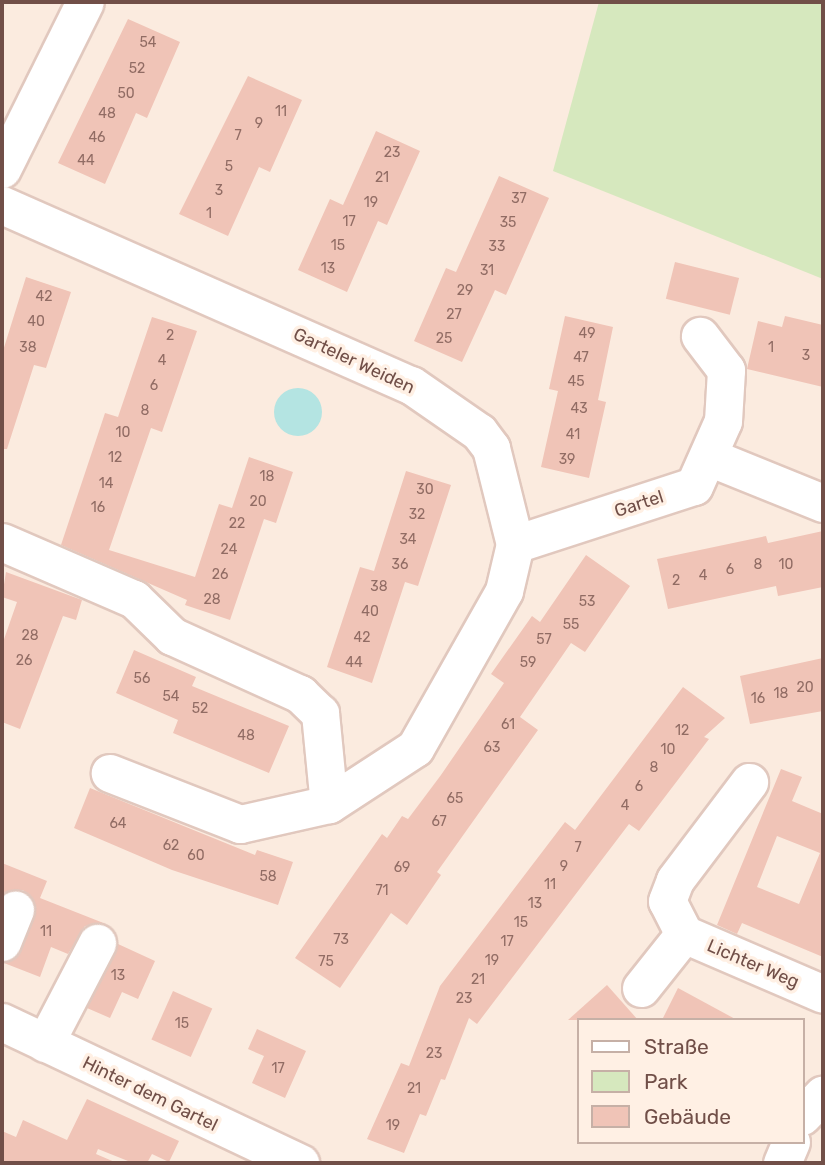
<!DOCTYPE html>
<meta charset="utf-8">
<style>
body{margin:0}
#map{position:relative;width:825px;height:1165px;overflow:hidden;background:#fbebdf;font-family:Rubik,sans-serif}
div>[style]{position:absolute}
.green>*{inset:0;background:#d6e8be}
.water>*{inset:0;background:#b4e4e2}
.round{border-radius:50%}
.building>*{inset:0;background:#f0c4b7;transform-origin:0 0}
.roads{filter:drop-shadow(2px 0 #e1c8be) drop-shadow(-2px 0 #e1c8be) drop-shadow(0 2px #e1c8be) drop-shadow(0 -2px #e1c8be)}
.minor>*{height:37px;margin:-18.5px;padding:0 18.5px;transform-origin:18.5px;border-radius:18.5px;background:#fff}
span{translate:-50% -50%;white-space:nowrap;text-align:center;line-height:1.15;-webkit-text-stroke:7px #fff0e4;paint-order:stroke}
.number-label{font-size:14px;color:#916c64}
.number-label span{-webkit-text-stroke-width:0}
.street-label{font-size:18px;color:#714f48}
.frame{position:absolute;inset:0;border:4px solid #714f48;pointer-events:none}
.legend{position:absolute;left:577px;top:1018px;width:228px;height:126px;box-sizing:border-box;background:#fff0e4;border:2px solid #c6b0a6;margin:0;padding:9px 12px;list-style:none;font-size:21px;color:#714f48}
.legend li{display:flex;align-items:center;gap:14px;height:35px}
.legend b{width:35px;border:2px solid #c6b0a6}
</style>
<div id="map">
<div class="green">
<div style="clip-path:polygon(599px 2px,823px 2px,823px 279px,553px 171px)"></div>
</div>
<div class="water">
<div class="round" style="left:274px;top:388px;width:48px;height:48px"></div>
</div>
<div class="building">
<div style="clip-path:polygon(128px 19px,180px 42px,147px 118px,136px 113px,105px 184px,58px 163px)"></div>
<div style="clip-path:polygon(248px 76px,302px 100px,270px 172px,259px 167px,228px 236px,179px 214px)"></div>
<div style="clip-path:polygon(376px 131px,420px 151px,387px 225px,378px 221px,347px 292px,298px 270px,330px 199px,343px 205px)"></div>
<div style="clip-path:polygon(499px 176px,549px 198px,506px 295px,495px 290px,462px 362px,414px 341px,446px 268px,456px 272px)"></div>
<div style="left:675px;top:262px;width:66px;height:38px;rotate:14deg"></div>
<div style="clip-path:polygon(26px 277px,71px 292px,46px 368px,34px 365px,7px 449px,2px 449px,2px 354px)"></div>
<div style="clip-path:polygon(565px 316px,613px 327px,598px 400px,606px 402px,589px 478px,541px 467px,558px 391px,549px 389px)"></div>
<div style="clip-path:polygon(785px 316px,823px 325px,823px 387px,747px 369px,758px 321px,782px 327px)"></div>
<div style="clip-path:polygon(152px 317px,197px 331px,162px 432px,151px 428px,109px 550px,195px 577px,219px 504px,232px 508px,249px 457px,293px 472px,276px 523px,264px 519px,230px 620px,185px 605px,187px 600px,61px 545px,105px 413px,118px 417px)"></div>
<div style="clip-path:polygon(406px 471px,451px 485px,418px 586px,405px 582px,372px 683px,327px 667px,360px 567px,374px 571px)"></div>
<div style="clip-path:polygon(823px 531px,823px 587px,778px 596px,776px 586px,668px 609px,657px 559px,766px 536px,768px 543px)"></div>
<div style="clip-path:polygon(586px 555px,630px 586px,585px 652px,571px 643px,520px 717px,538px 730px,437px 872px,441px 875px,407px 925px,391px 913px,340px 988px,295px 958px,382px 834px,387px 838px,402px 816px,408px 819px,441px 775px,504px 683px,491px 674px,532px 616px,540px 622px)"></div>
<div style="clip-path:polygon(6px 572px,82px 600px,76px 620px,63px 616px,20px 729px,2px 722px,2px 645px,17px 602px,2px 597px)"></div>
<div style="clip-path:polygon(134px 650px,196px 677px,192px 686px,289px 726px,269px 773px,173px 733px,178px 720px,116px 693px)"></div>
<div style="clip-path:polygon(823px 658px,823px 711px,750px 724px,740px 676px)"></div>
<div style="clip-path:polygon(683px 687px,725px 718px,704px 737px,709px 739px,639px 831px,629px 824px,477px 1024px,469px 1018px,445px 1080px,441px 1079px,426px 1116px,420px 1114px,404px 1153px,367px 1139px,401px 1063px,409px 1066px,440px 986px,565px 822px,575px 830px)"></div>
<div style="clip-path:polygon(evenodd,781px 769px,802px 777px,792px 801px,823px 814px,823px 957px,742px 923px,737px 934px,717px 925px,781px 769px,777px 836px,820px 853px,799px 904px,757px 887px,777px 836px)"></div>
<div style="clip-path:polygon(90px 788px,255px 855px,257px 850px,293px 862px,278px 905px,172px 870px,74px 828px)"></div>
<div style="clip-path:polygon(2px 863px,47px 881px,40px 898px,106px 924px,85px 926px,68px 954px,51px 947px,40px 977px,4px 963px,21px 950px,36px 907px,23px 890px,2px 893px)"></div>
<div style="clip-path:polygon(118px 944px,155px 961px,138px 999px,122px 992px,110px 1018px,87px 1008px)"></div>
<div style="clip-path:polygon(607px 985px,638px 1020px,568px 1020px)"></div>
<div style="clip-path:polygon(678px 988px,737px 1020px,662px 1020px)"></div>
<div style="left:173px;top:991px;width:43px;height:53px;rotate:24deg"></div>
<div style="clip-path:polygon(257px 1029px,306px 1051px,285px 1098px,252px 1083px,264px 1056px,248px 1049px)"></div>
<div style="clip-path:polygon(87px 1099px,179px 1141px,169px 1162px,152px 1154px,147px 1163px,133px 1163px,98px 1149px,96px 1154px,117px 1163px,2px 1163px,2px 1131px,16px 1137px,23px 1120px,67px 1140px)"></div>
</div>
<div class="roads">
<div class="minor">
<div style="left:2px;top:169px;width:186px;rotate:-63.6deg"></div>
<div style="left:2px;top:205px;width:447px;rotate:23.8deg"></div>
<div style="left:411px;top:385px;width:83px;rotate:34.7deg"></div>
<div style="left:479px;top:432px;width:20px;rotate:53deg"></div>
<div style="left:491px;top:448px;width:99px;rotate:76deg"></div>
<div style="left:515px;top:544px;width:48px;rotate:103.2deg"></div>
<div style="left:504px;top:591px;width:180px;rotate:119.5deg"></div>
<div style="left:415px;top:748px;width:103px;rotate:146.9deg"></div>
<div style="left:329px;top:804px;width:91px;rotate:167.3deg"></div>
<div style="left:240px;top:824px;width:140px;rotate:-158.6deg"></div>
<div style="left:709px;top:457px;width:123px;rotate:22deg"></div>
<div style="left:2px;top:542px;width:144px;rotate:23.4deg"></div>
<div style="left:134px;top:599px;width:53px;rotate:44.2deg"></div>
<div style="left:172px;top:636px;width:141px;rotate:24.4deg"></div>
<div style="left:300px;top:694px;width:28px;rotate:44deg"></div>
<div style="left:320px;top:713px;width:91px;rotate:84.4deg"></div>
<div style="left:515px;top:544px;width:188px;rotate:-18deg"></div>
<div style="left:694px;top:486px;width:71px;rotate:-66deg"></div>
<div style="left:723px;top:421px;width:51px;rotate:-86.6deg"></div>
<div style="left:726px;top:370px;width:43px;rotate:-127.4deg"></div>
<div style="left:684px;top:934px;width:151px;rotate:23.3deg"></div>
<div style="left:2px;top:942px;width:35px;rotate:-68deg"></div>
<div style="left:641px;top:988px;width:69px;rotate:-51.5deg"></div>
<div style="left:684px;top:934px;width:37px;rotate:-117deg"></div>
<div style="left:667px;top:901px;width:22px;rotate:-69deg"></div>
<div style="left:675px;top:880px;width:123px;rotate:-52.9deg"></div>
<div style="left:2px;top:1022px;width:330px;rotate:25.3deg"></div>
<div style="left:45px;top:1043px;width:113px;rotate:-62.5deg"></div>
<div style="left:802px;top:1116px;width:30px;rotate:-46deg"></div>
<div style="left:782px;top:1163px;width:23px;rotate:-67deg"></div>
</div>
</div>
<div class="number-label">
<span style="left:148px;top:43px">54</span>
<span style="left:137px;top:69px">52</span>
<span style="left:126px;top:94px">50</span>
<span style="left:281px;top:112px">11</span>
<span style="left:107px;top:114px">48</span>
<span style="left:259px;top:124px">9</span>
<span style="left:238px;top:136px">7</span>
<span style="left:97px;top:138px">46</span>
<span style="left:392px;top:153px">23</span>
<span style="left:86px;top:161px">44</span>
<span style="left:229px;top:167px">5</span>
<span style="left:382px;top:178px">21</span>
<span style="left:219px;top:191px">3</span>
<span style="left:519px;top:199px">37</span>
<span style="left:371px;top:203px">19</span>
<span style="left:209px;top:214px">1</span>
<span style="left:349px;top:222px">17</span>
<span style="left:508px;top:223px">35</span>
<span style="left:338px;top:246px">15</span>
<span style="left:497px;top:247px">33</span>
<span style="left:328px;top:269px">13</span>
<span style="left:487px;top:271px">31</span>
<span style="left:465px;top:291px">29</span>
<span style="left:44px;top:297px">42</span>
<span style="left:454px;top:315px">27</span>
<span style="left:36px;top:322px">40</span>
<span style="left:587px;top:334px">49</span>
<span style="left:170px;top:336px">2</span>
<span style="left:444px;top:339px">25</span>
<span style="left:28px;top:348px">38</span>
<span style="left:771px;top:348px">1</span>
<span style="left:806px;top:356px">3</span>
<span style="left:581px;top:358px">47</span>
<span style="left:162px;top:361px">4</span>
<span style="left:576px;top:382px">45</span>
<span style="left:154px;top:386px">6</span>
<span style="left:579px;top:409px">43</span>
<span style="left:145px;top:411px">8</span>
<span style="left:123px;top:433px">10</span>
<span style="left:573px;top:435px">41</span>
<span style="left:115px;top:458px">12</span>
<span style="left:567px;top:460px">39</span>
<span style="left:267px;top:477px">18</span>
<span style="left:106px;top:484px">14</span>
<span style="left:425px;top:490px">30</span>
<span style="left:258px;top:502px">20</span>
<span style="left:98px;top:508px">16</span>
<span style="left:417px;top:515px">32</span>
<span style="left:237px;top:524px">22</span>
<span style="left:408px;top:540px">34</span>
<span style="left:229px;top:550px">24</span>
<span style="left:400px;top:565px">36</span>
<span style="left:758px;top:565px">8</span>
<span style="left:786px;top:565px">10</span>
<span style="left:730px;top:570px">6</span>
<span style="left:220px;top:575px">26</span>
<span style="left:703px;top:576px">4</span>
<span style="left:676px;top:581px">2</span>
<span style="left:379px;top:587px">38</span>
<span style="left:212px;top:600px">28</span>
<span style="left:587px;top:602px">53</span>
<span style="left:370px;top:612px">40</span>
<span style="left:571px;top:625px">55</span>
<span style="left:30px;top:636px">28</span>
<span style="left:362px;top:638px">42</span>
<span style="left:544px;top:640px">57</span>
<span style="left:24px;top:661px">26</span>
<span style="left:354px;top:663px">44</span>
<span style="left:528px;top:663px">59</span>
<span style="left:142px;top:679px">56</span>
<span style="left:805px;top:688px">20</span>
<span style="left:781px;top:694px">18</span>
<span style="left:171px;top:697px">54</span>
<span style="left:758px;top:699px">16</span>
<span style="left:200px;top:709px">52</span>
<span style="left:508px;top:725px">61</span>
<span style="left:682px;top:731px">12</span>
<span style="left:246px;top:736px">48</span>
<span style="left:492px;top:748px">63</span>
<span style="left:668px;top:750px">10</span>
<span style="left:654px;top:768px">8</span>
<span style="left:639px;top:787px">6</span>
<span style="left:455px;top:799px">65</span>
<span style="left:625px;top:806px">4</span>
<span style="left:439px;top:822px">67</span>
<span style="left:118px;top:824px">64</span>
<span style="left:171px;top:846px">62</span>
<span style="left:578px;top:848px">7</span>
<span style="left:196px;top:856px">60</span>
<span style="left:564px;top:867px">9</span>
<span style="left:402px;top:868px">69</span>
<span style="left:268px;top:877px">58</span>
<span style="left:550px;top:885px">11</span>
<span style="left:382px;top:891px">71</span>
<span style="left:535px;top:904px">13</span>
<span style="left:521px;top:923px">15</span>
<span style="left:46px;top:932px">11</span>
<span style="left:341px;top:940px">73</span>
<span style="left:507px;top:942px">17</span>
<span style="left:492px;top:961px">19</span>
<span style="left:326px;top:962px">75</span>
<span style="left:118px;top:976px">13</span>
<span style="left:478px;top:980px">21</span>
<span style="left:464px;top:999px">23</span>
<span style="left:182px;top:1024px">15</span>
<span style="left:434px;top:1054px">23</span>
<span style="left:278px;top:1069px">17</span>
<span style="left:414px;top:1089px">21</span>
<span style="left:393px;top:1126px">19</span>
</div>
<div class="street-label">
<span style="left:354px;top:361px;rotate:25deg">Garteler Weiden</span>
<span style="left:639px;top:504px;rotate:-18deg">Gartel</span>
<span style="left:753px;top:964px;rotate:23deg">Lichter Weg</span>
<span style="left:150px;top:1094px;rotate:26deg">Hinter dem Gartel</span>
</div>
<div class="frame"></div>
<ul class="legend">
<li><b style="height:9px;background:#fff"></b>Straße</li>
<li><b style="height:19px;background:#d6e8be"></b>Park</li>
<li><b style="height:19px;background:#f0c4b7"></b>Gebäude</li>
</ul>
</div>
